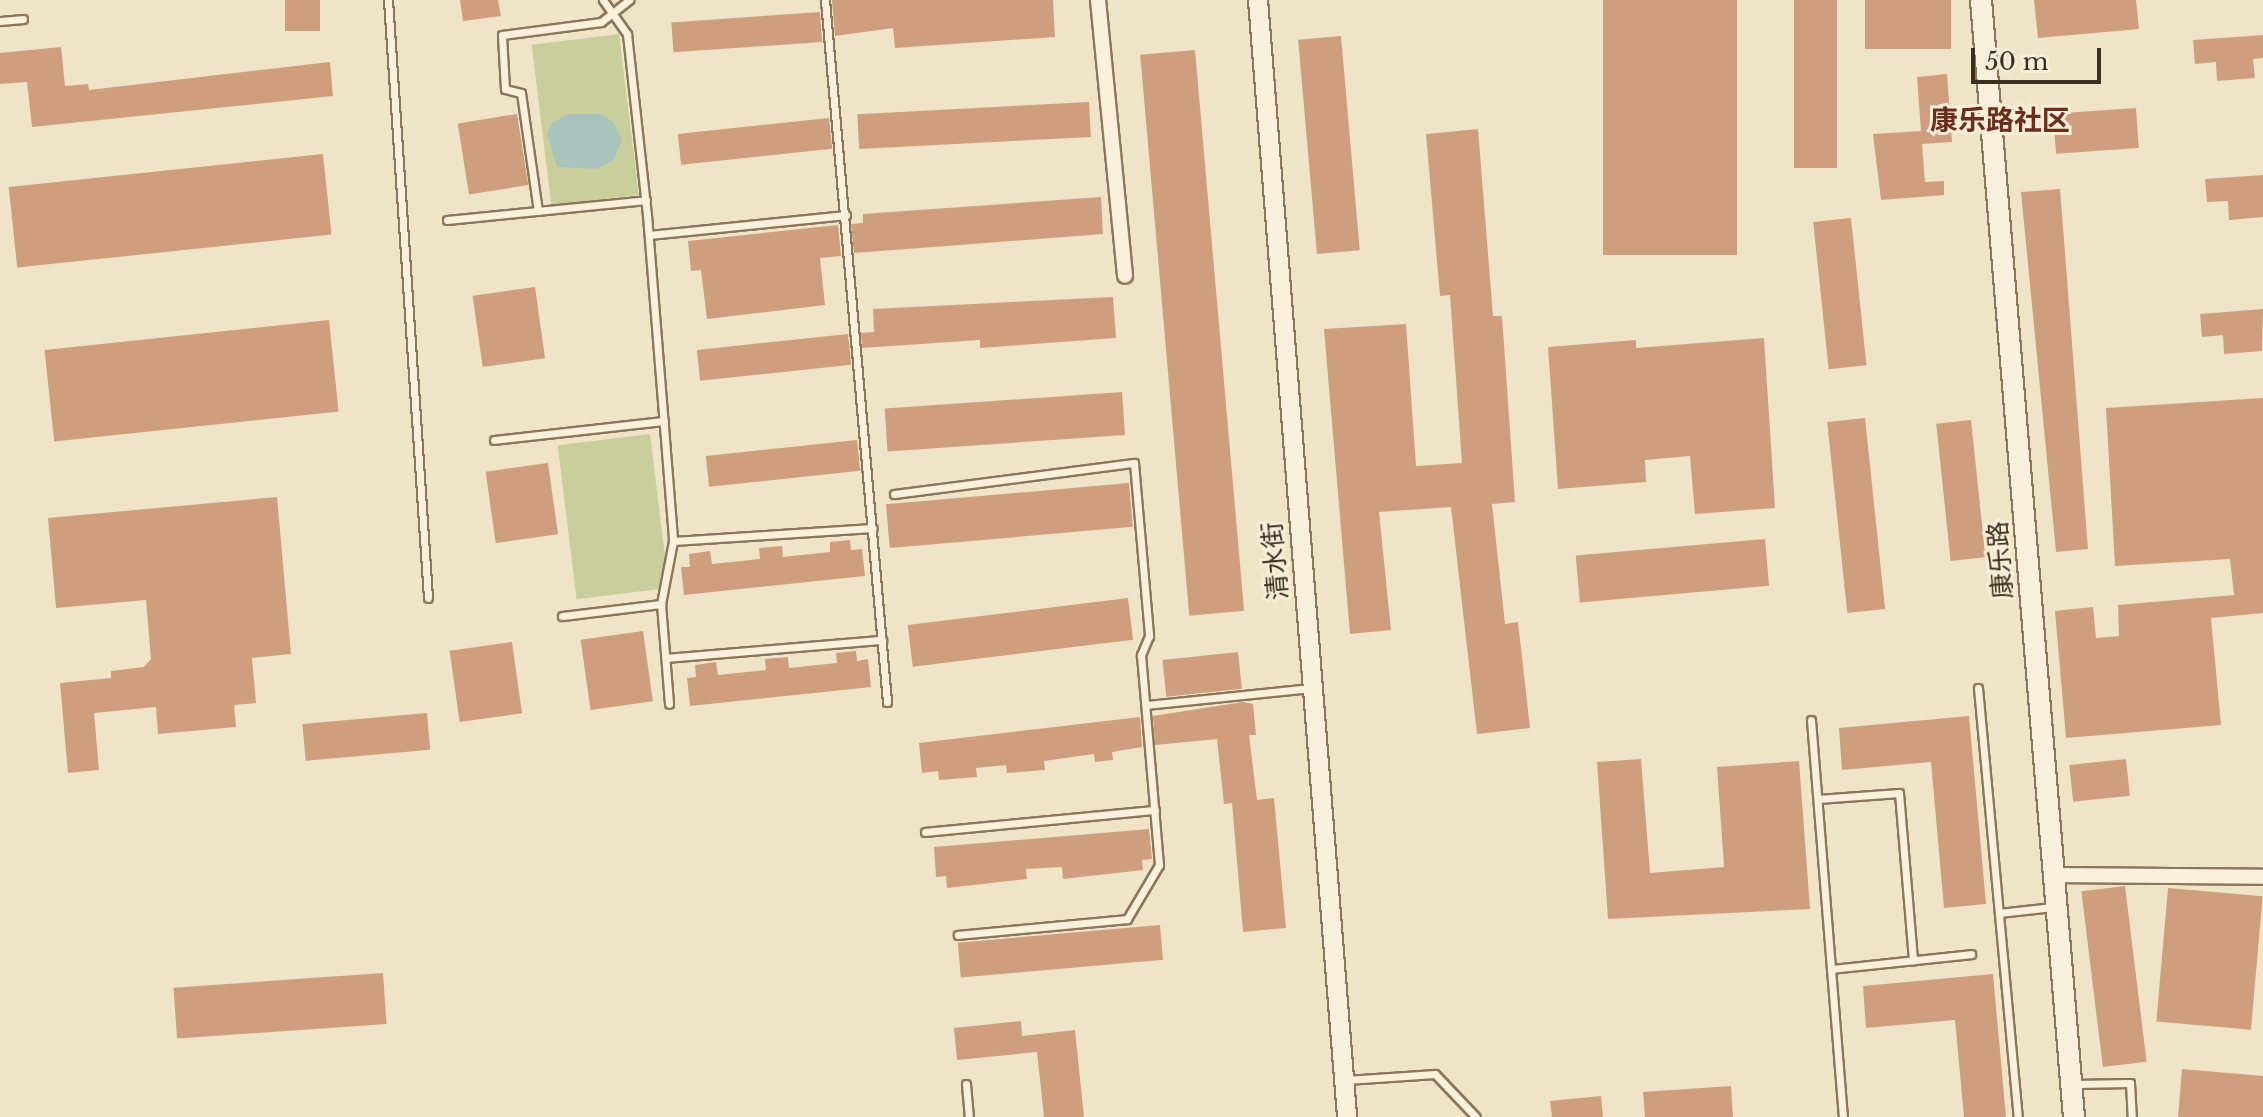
<!DOCTYPE html>
<meta charset="utf-8">
<style>
body{margin:0}
#map{position:relative;width:2263px;height:1117px;overflow:hidden;background:#f0e4c8;font-family:"Libre Baskerville","Noto Sans SC",serif}
div>[style]{position:absolute}
.green>*{inset:0;background:#c9cf9b;transform-origin:0 0}
.water>*{inset:0;background:#a9c4bc}
.building>*{inset:0;background:#cf9f7d;transform-origin:0 0}
.roads{filter:drop-shadow(2px 0 #8d765c) drop-shadow(-2px 0 #8d765c) drop-shadow(0 2px #8d765c) drop-shadow(0 -2px #8d765c)}
.service>*{height:7px;margin:-3.5px;padding:0 3.5px;transform-origin:3.5px;border-radius:3.5px;background:#faf1dc}
.minor>*{height:14px;margin:-7px;padding:0 7px;transform-origin:7px;border-radius:7px;background:#faf1dc}
.tertiary>*{height:18px;margin:-9px;padding:0 9px;transform-origin:9px;border-radius:9px;background:#faf1dc}
.secondary>*{height:20px;margin:-10px;padding:0 10px;transform-origin:10px;border-radius:10px;background:#faf1dc}
span{translate:-50% -50%;white-space:nowrap;text-align:center;line-height:1.15;-webkit-text-stroke:6px #f7eed8;paint-order:stroke}
.street-label{font-size:26px;color:#3d2e20}
.neighbourhood-label{font-size:28px;color:#6b2e1e;font-weight:700}
.scale{position:absolute;left:1971px;top:48px;width:130px;height:36px;box-sizing:border-box;border:4px solid #3d2e20;border-top:0;padding-left:10px;font-size:24px;line-height:28px;white-space:nowrap;color:#3d2e20;-webkit-text-stroke:6px #f7eed8;paint-order:stroke}
</style>
<div id="map">
<div class="green">
<div style="left:619px;top:34px;width:162px;height:88px;rotate:83deg"></div>
<div style="left:650px;top:434px;width:155px;height:93px;rotate:83deg"></div>
</div>
<div class="water">
<div style="clip-path:polygon(568px 114px,602px 114px,612px 121px,622px 139px,614px 160px,597px 169px,557px 167px,547px 133px,552px 123px)"></div>
</div>
<div class="building">
<div style="left:285px;top:0;width:35px;height:31px"></div>
<div style="clip-path:polygon(460px 0,498px 0,501px 16px,463px 21px)"></div>
<div style="clip-path:polygon(832px 0,1053px 0,1055px 37px,895px 48px,893px 28px,835px 36px)"></div>
<div style="left:1603px;top:0;width:134px;height:255px"></div>
<div style="left:1794px;top:0;width:43px;height:168px"></div>
<div style="left:1865px;top:0;width:86px;height:49px"></div>
<div style="clip-path:polygon(2034px 0,2136px 0,2139px 29px,2038px 38px)"></div>
<div style="left:820px;top:12px;width:30px;height:149px;rotate:86deg"></div>
<div style="clip-path:polygon(2263px 35px,2263px 58px,2253px 59px,2255px 78px,2217px 81px,2216px 62px,2195px 64px,2193px 40px)"></div>
<div style="left:1341px;top:36px;width:215px;height:43px;rotate:85deg"></div>
<div style="clip-path:polygon(61px 47px,65px 86px,88px 84px,89px 90px,330px 62px,333px 96px,32px 127px,27px 82px,0 84px,0 53px)"></div>
<div style="left:1195px;top:50px;width:563px;height:55px;rotate:85deg"></div>
<div style="clip-path:polygon(1947px 74px,1952px 142px,1922px 144px,1925px 182px,1944px 181px,1944px 195px,1881px 200px,1873px 134px,1921px 131px,1917px 77px)"></div>
<div style="left:1089px;top:102px;width:35px;height:232px;rotate:87deg"></div>
<div style="left:2136px;top:108px;width:40px;height:83px;rotate:86deg"></div>
<div style="left:517px;top:114px;width:72px;height:60px;rotate:81deg"></div>
<div style="left:829px;top:118px;width:31px;height:152px;rotate:84deg"></div>
<div style="clip-path:polygon(1478px 129px,1493px 316px,1502px 316px,1515px 502px,1492px 504px,1505px 624px,1518px 622px,1530px 728px,1477px 734px,1451px 507px,1379px 512px,1391px 630px,1350px 634px,1324px 329px,1406px 324px,1416px 466px,1462px 463px,1450px 295px,1440px 296px,1426px 134px)"></div>
<div style="left:323px;top:154px;width:81px;height:316px;rotate:84deg"></div>
<div style="clip-path:polygon(2263px 175px,2263px 217px,2229px 220px,2228px 201px,2207px 202px,2205px 179px)"></div>
<div style="clip-path:polygon(2060px 189px,2088px 549px,2056px 552px,2021px 192px)"></div>
<div style="clip-path:polygon(1101px 197px,1103px 234px,854px 253px,851px 224px,863px 223px,863px 214px)"></div>
<div style="left:1851px;top:218px;width:148px;height:38px;rotate:84deg"></div>
<div style="clip-path:polygon(838px 225px,841px 256px,820px 258px,825px 305px,707px 319px,701px 270px,691px 271px,688px 241px)"></div>
<div style="left:535px;top:287px;width:72px;height:63px;rotate:82deg"></div>
<div style="clip-path:polygon(1113px 297px,1116px 338px,980px 348px,980px 340px,862px 348px,861px 333px,874px 332px,873px 309px)"></div>
<div style="clip-path:polygon(2263px 309px,2262px 351px,2224px 354px,2223px 335px,2202px 337px,2200px 314px)"></div>
<div style="left:329px;top:320px;width:92px;height:286px;rotate:84deg"></div>
<div style="left:848px;top:334px;width:31px;height:152px;rotate:84deg"></div>
<div style="clip-path:polygon(1764px 338px,1775px 508px,1695px 514px,1690px 456px,1645px 460px,1646px 482px,1558px 489px,1548px 347px,1636px 340px,1636px 348px)"></div>
<div style="left:1122px;top:392px;width:43px;height:238px;rotate:86deg"></div>
<div style="clip-path:polygon(2263px 398px,2263px 613px,2211px 618px,2221px 725px,2066px 738px,2055px 611px,2093px 607px,2096px 638px,2119px 636px,2118px 605px,2234px 595px,2230px 559px,2115px 566px,2106px 408px)"></div>
<div style="left:1865px;top:418px;width:192px;height:38px;rotate:84deg"></div>
<div style="left:1971px;top:420px;width:138px;height:35px;rotate:84deg"></div>
<div style="left:857px;top:440px;width:31px;height:152px;rotate:84deg"></div>
<div style="left:548px;top:463px;width:72px;height:63px;rotate:82deg"></div>
<div style="left:1129px;top:483px;width:44px;height:244px;rotate:85deg"></div>
<div style="clip-path:polygon(277px 497px,291px 654px,252px 658px,256px 703px,234px 705px,236px 727px,158px 734px,156px 707px,94px 713px,99px 770px,68px 773px,60px 683px,111px 678px,111px 671px,144px 667px,151px 659px,146px 600px,56px 608px,48px 518px)"></div>
<div style="left:1765px;top:539px;width:47px;height:190px;rotate:85deg"></div>
<div style="clip-path:polygon(850px 540px,851px 550px,862px 549px,865px 576px,684px 595px,681px 567px,690px 567px,689px 554px,710px 551px,712px 564px,760px 559px,759px 548px,782px 546px,783px 557px,830px 552px,830px 542px)"></div>
<div style="left:1128px;top:598px;width:42px;height:222px;rotate:83deg"></div>
<div style="left:643px;top:631px;width:71px;height:63px;rotate:82deg"></div>
<div style="left:512px;top:642px;width:72px;height:63px;rotate:82deg"></div>
<div style="clip-path:polygon(856px 651px,857px 661px,868px 659px,871px 687px,690px 706px,687px 678px,696px 677px,695px 665px,716px 662px,718px 675px,766px 670px,765px 659px,788px 657px,789px 668px,837px 663px,836px 653px)"></div>
<div style="left:1238px;top:652px;width:37px;height:76px;rotate:84deg"></div>
<div style="clip-path:polygon(1243px 702px,1253px 704px,1256px 735px,1249px 735px,1257px 800px,1274px 798px,1286px 928px,1243px 932px,1232px 803px,1224px 804px,1217px 739px,1155px 745px,1153px 716px)"></div>
<div style="left:427px;top:713px;width:37px;height:125px;rotate:85deg"></div>
<div style="clip-path:polygon(1969px 716px,1986px 904px,1944px 908px,1931px 762px,1842px 770px,1839px 728px)"></div>
<div style="clip-path:polygon(1140px 717px,1142px 747px,1112px 752px,1113px 760px,1095px 762px,1094px 754px,1044px 761px,1045px 770px,1007px 773px,1006px 765px,976px 768px,977px 777px,939px 780px,938px 771px,922px 773px,919px 743px)"></div>
<div style="clip-path:polygon(1641px 759px,1650px 873px,1724px 867px,1717px 767px,1799px 761px,1810px 909px,1608px 919px,1597px 762px)"></div>
<div style="left:2126px;top:759px;width:37px;height:57px;rotate:84deg"></div>
<div style="clip-path:polygon(1149px 829px,1152px 859px,1142px 860px,1143px 870px,1063px 879px,1062px 867px,1026px 869px,1027px 879px,947px 888px,946px 876px,936px 877px,934px 847px)"></div>
<div style="left:2125px;top:886px;width:177px;height:44px;rotate:83deg"></div>
<div style="left:2168px;top:888px;width:95px;height:134px;rotate:5deg"></div>
<div style="left:1160px;top:925px;width:35px;height:203px;rotate:85deg"></div>
<div style="left:383px;top:973px;width:51px;height:210px;rotate:86deg"></div>
<div style="clip-path:polygon(1993px 974px,2006px 1117px,1964px 1117px,1955px 1020px,1866px 1028px,1863px 986px)"></div>
<div style="clip-path:polygon(1021px 1021px,1022px 1036px,1075px 1030px,1084px 1117px,1044px 1117px,1037px 1052px,957px 1060px,954px 1028px)"></div>
<div style="clip-path:polygon(2182px 1069px,2263px 1076px,2263px 1117px,2178px 1117px)"></div>
<div style="clip-path:polygon(1731px 1086px,1733px 1117px,1645px 1117px,1643px 1092px)"></div>
<div style="clip-path:polygon(1601px 1096px,1603px 1117px,1552px 1117px,1550px 1101px)"></div>
</div>
<div class="roads">
<div class="service">
<div style="left:388px;top:0;width:599px;rotate:86.17deg"></div>
<div style="left:603px;top:0;width:42px;rotate:54.8deg"></div>
<div style="left:627px;top:34px;width:182px;rotate:83.7deg"></div>
<div style="left:647px;top:215px;width:327px;rotate:85.4deg"></div>
<div style="left:673px;top:541px;width:64px;rotate:100.8deg"></div>
<div style="left:661px;top:604px;width:100px;rotate:85.4deg"></div>
<div style="left:825px;top:0;width:705px;rotate:84.95deg"></div>
<div style="left:0;top:21px;width:23px;rotate:-5deg"></div>
<div style="left:538px;top:211px;width:119px;rotate:-98.2deg"></div>
<div style="left:521px;top:93px;width:16px;rotate:-166deg"></div>
<div style="left:505px;top:89px;width:54px;rotate:-93.2deg"></div>
<div style="left:502px;top:35px;width:100px;rotate:-7.5deg"></div>
<div style="left:601px;top:22px;width:36px;rotate:-38deg"></div>
<div style="left:447px;top:220px;width:200px;rotate:-5.7deg"></div>
<div style="left:649px;top:235px;width:198px;rotate:-5.8deg"></div>
<div style="left:494px;top:440px;width:171px;rotate:-6.4deg"></div>
<div style="left:894px;top:494px;width:242px;rotate:-7.4deg"></div>
<div style="left:1134px;top:463px;width:174px;rotate:85deg"></div>
<div style="left:1149px;top:636px;width:21px;rotate:113deg"></div>
<div style="left:1141px;top:655px;width:211px;rotate:85.1deg"></div>
<div style="left:1159px;top:865px;width:63px;rotate:120.7deg"></div>
<div style="left:1127px;top:919px;width:170px;rotate:174.6deg"></div>
<div style="left:673px;top:541px;width:200px;rotate:-3.7deg"></div>
<div style="left:562px;top:616px;width:100px;rotate:-6.9deg"></div>
<div style="left:666px;top:658px;width:217px;rotate:-4.8deg"></div>
<div style="left:1978px;top:688px;width:431px;rotate:84.7deg"></div>
<div style="left:1146px;top:705px;width:165px;rotate:-5.9deg"></div>
<div style="left:1811px;top:720px;width:398px;rotate:85.4deg"></div>
<div style="left:1818px;top:799px;width:81px;rotate:-4.2deg"></div>
<div style="left:1899px;top:793px;width:168px;rotate:85.2deg"></div>
<div style="left:925px;top:832px;width:231px;rotate:-5.5deg"></div>
<div style="left:1999px;top:913px;width:54px;rotate:-6.3deg"></div>
<div style="left:1831px;top:969px;width:141px;rotate:-6.1deg"></div>
<div style="left:1346px;top:1080px;width:89px;rotate:-3.9deg"></div>
<div style="left:1435px;top:1074px;width:59px;rotate:46.4deg"></div>
<div style="left:966px;top:1084px;width:33px;rotate:85deg"></div>
<div style="left:2074px;top:1084px;width:56px;rotate:-1deg"></div>
<div style="left:2130px;top:1083px;width:34px;rotate:87deg"></div>
</div>
<div class="minor">
<div style="left:1098px;top:0;width:277px;rotate:84.4deg"></div>
<div style="left:2053px;top:875px;width:210px;rotate:0.5deg"></div>
</div>
<div class="tertiary">
<div style="left:1258px;top:0;width:1121px;rotate:85.44deg"></div>
</div>
<div class="secondary">
<div style="left:1981px;top:0;width:1121px;rotate:85.24deg"></div>
</div>
</div>
<div class="street-label">
<span style="left:2001px;top:560px;rotate:-94deg">康乐路</span>
<span style="left:1276px;top:561px;rotate:-95deg">清水街</span>
</div>
<div class="neighbourhood-label">
<span style="left:2000px;top:121px">康乐路社区</span>
</div>
<div class="scale">50 m</div>
</div>
